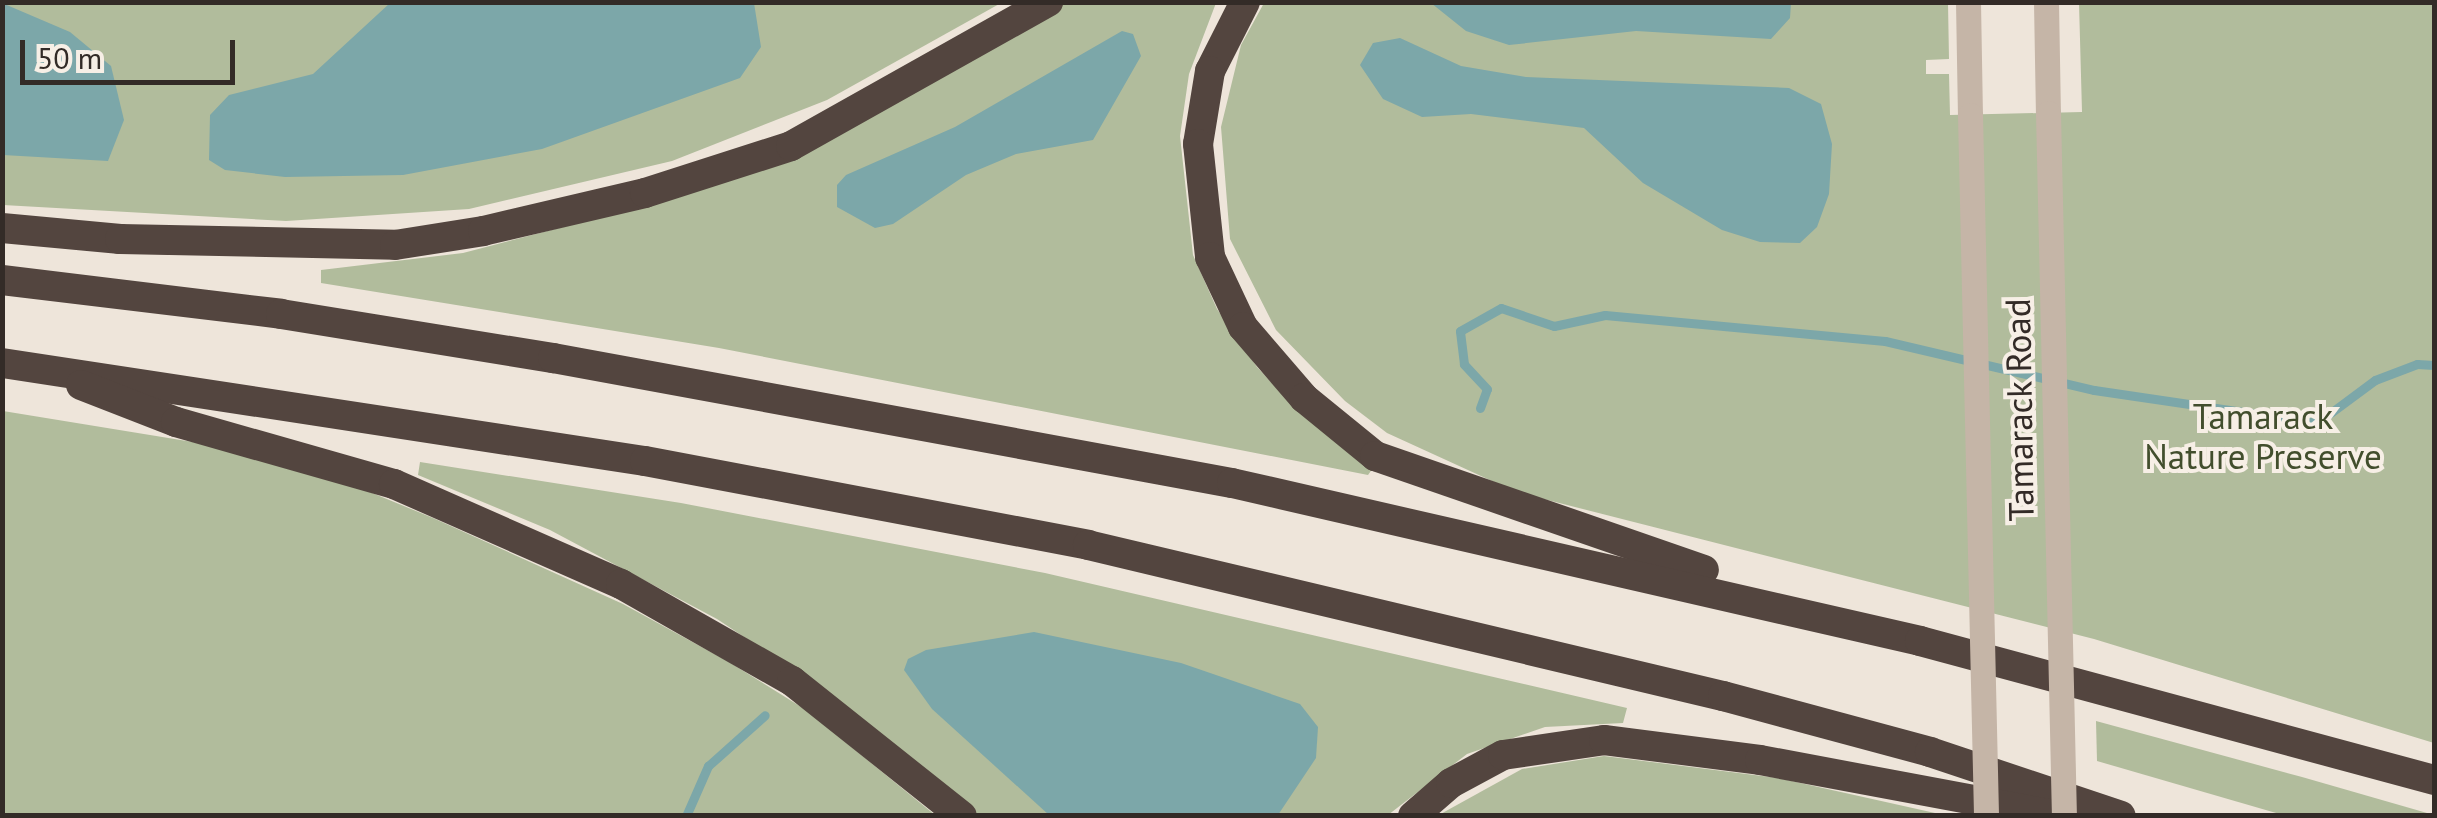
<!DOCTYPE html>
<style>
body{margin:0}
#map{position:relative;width:2437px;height:818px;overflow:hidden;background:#eee5da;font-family:"PT Sans",sans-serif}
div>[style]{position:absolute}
.green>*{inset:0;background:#b1bc9c}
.water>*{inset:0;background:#7ca7a9}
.stream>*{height:9px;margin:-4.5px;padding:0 4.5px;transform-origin:4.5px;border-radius:4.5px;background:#7ca7a9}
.minor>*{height:25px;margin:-12.5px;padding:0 12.5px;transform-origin:12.5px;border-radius:12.5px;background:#c5b5a7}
.highway>*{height:30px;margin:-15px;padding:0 15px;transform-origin:15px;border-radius:15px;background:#53453f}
.minor-bridge>*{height:25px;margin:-12.5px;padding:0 12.5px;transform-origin:12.5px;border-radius:12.5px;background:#c5b5a7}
span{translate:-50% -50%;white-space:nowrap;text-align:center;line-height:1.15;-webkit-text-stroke:8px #f7efe6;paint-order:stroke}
.street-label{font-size:35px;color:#332b27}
.park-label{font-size:35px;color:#424e2d}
.frame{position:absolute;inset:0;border:5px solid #332b27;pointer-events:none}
.scale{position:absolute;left:20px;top:40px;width:215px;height:45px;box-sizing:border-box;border:5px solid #332b27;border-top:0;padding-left:12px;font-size:30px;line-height:35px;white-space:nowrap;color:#332b27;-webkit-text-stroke:8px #f7efe6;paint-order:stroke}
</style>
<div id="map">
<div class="green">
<div style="clip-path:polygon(2px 3px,1001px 3px,827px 100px,672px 161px,469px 209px,286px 221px,3px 205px)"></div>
<div style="clip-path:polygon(1065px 3px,1216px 3px,1189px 74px,1180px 136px,1193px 255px,1217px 309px,1257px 367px,1296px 409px,1373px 468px,1368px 475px,719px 348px,321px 283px,321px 270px,463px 253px,663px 201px,959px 66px)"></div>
<div style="clip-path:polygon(1264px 3px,1948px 3px,1949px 59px,1926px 60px,1926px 74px,1949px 74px,1950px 115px,2082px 112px,2079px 3px,2434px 3px,2434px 743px,2094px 639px,1516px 492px,1387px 433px,1345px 401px,1276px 330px,1230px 239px,1221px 127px,1241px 45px)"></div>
<div style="clip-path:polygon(3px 411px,199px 443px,365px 490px,433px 518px,623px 604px,729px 662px,806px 710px,935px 815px,3px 816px)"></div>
<div style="clip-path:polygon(420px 462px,681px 503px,1045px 573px,1627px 708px,1623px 723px,1545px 727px,1467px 754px,1388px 815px,974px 815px,813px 683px,717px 619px,550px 530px,418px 475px)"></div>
<div style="clip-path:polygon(2096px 721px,2302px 777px,2434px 815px,2283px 815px,2097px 761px)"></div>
<div style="clip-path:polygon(1604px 756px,1778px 778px,1944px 815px,1437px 816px,1522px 769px)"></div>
</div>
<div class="water">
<div style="clip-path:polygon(2px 3px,70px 32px,111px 66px,124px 120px,108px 161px,3px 155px)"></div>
<div style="clip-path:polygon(754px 3px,761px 47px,740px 78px,542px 149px,403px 175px,285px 177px,225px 170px,209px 160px,210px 115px,229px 95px,313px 74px,390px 3px)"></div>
<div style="clip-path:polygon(1431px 3px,1791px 3px,1790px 18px,1771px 39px,1636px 31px,1509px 45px,1466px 31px)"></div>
<div style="clip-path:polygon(1122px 31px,1133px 34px,1141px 56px,1093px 140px,1016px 154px,966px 175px,893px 224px,875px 228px,837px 207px,837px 185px,846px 175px,955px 127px)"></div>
<div style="clip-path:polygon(1400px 38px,1461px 66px,1526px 77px,1789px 88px,1821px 104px,1832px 144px,1829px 194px,1817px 227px,1800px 243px,1760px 242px,1722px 230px,1643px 183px,1584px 128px,1471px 114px,1422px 117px,1383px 99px,1360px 65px,1373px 43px)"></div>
<div style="clip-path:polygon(1034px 632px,1181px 663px,1300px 704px,1318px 727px,1316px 758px,1278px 815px,1049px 815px,932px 709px,904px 670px,908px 659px,926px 650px)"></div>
</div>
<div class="stream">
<div style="left:1480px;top:408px;width:20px;rotate:-70deg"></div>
<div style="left:1487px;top:389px;width:34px;rotate:-133deg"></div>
<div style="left:1464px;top:364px;width:33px;rotate:-97deg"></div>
<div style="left:1460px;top:331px;width:47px;rotate:-29.3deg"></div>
<div style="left:1501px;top:308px;width:56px;rotate:18.8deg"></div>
<div style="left:1554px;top:326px;width:52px;rotate:-12.2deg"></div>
<div style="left:1605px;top:315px;width:281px;rotate:5.3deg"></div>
<div style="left:1885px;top:341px;width:215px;rotate:13.2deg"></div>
<div style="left:2094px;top:390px;width:225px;rotate:8.4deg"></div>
<div style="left:2317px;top:423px;width:72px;rotate:-36.6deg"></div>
<div style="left:2375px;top:380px;width:45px;rotate:-20.9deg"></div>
<div style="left:2417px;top:364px;width:17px;rotate:3deg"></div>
<div style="left:686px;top:816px;width:55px;rotate:-66.3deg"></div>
<div style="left:708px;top:766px;width:76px;rotate:-41.8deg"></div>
</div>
<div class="minor">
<div style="left:1968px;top:2px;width:113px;rotate:89deg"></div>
<div style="left:2046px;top:2px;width:111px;rotate:89deg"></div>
</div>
<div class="highway">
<div style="left:1245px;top:2px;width:77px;rotate:116.9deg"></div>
<div style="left:1210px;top:71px;width:74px;rotate:99.3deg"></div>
<div style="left:1198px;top:144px;width:114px;rotate:83.9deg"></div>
<div style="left:1210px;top:257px;width:77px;rotate:64.8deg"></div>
<div style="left:1243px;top:327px;width:94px;rotate:49.3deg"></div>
<div style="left:1304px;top:398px;width:92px;rotate:39.2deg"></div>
<div style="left:1375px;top:456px;width:348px;rotate:19.1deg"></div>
<div style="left:2px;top:228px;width:119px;rotate:5.3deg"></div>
<div style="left:120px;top:239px;width:275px;rotate:1.2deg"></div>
<div style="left:395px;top:245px;width:89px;rotate:-9deg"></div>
<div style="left:483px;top:231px;width:166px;rotate:-13.2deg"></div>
<div style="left:645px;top:193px;width:153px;rotate:-17.8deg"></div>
<div style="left:791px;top:146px;width:295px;rotate:-29.3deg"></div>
<div style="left:2px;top:280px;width:281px;rotate:6.9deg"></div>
<div style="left:281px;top:314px;width:276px;rotate:9.2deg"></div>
<div style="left:553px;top:358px;width:690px;rotate:10.43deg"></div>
<div style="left:1232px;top:483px;width:706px;rotate:12.93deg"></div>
<div style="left:1920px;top:641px;width:532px;rotate:15.13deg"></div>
<div style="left:2px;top:363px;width:650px;rotate:8.67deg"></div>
<div style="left:645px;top:461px;width:451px;rotate:10.7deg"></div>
<div style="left:1088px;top:545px;width:653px;rotate:13.38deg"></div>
<div style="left:1723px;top:696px;width:214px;rotate:15.1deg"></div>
<div style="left:1930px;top:752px;width:201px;rotate:18.5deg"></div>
<div style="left:81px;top:385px;width:102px;rotate:21.3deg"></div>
<div style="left:176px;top:422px;width:227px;rotate:15.9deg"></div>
<div style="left:394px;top:484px;width:248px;rotate:23.8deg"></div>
<div style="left:621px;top:584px;width:197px;rotate:29.6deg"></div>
<div style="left:792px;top:681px;width:217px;rotate:38.5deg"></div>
<div style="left:1413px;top:816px;width:50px;rotate:-41deg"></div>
<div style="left:1451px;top:783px;width:59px;rotate:-28.3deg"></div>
<div style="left:1503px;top:755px;width:102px;rotate:-8.4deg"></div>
<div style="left:1604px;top:740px;width:157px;rotate:7.3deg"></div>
<div style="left:1760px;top:760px;width:305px;rotate:10.6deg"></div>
</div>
<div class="minor-bridge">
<div style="left:2048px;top:113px;width:703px;rotate:88.7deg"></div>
<div style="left:1970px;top:115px;width:701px;rotate:88.69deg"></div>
</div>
<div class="street-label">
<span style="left:2019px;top:410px;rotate:-91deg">Tamarack Road</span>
</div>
<div class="park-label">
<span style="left:2263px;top:436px">Tamarack<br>Nature Preserve</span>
</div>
<div class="frame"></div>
<div class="scale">50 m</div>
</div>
